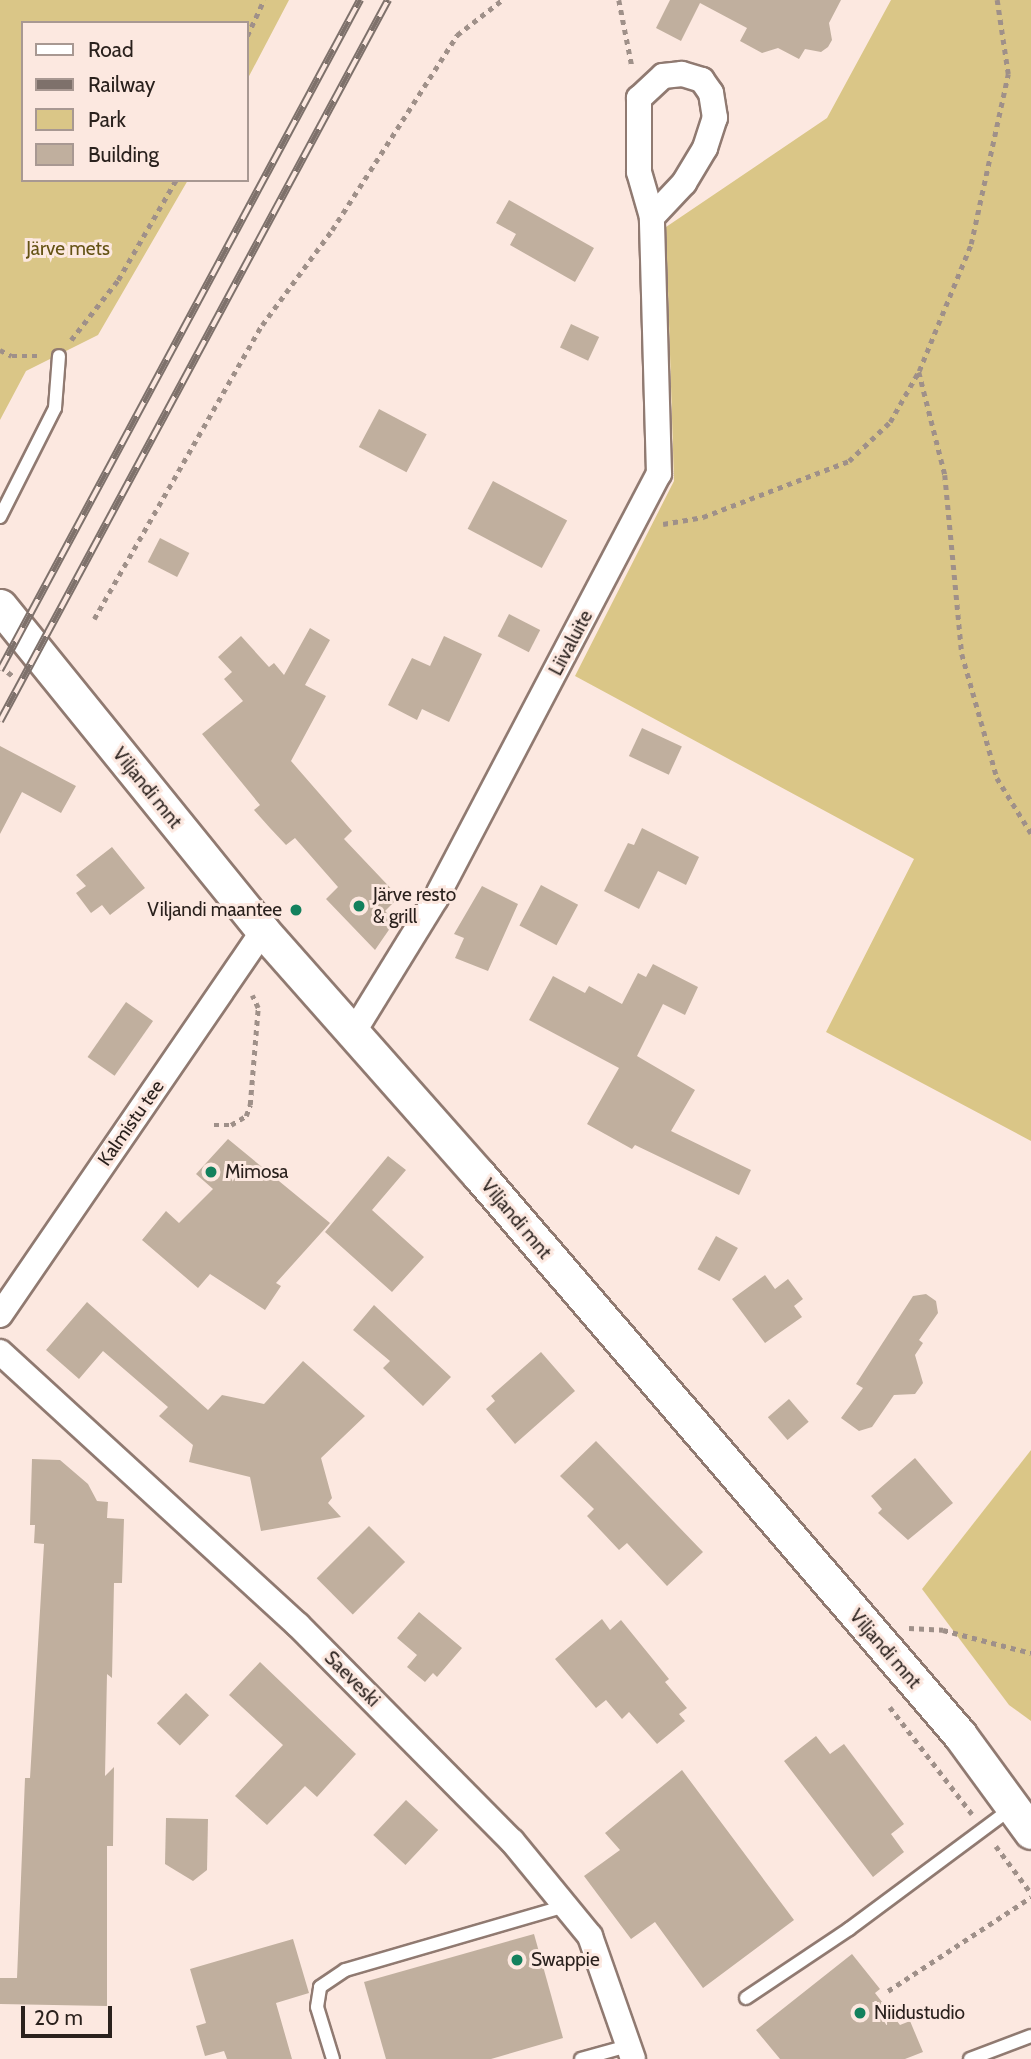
<!DOCTYPE html>
<meta charset="utf-8">
<style>
body{margin:0}
#map{position:relative;width:1031px;height:2059px;overflow:hidden;background:#fce8e0;font-family:Cabin,sans-serif}
div>[style]{position:absolute}
.green>*{inset:0;background:#dac687}
.building>*{inset:0;background:#c0af9e;transform-origin:0 0}
.path>*{height:4.5px;margin-top:-2.25px;transform-origin:0;background:repeating-linear-gradient(90deg,#9f9089 0 5px,transparent 0 10px)}
.roads{filter:drop-shadow(2px 0 #907a71) drop-shadow(-2px 0 #907a71) drop-shadow(0 2px #907a71) drop-shadow(0 -2px #907a71)}
.service>*{height:12px;margin:-6px;padding:0 6px;transform-origin:6px;border-radius:6px;background:#fff}
.minor>*{height:24px;margin:-12px;padding:0 12px;transform-origin:12px;border-radius:12px;background:#fff}
.secondary>*{height:33px;margin:-16.5px;padding:0 16.5px;transform-origin:16.5px;border-radius:16.5px;background:#fff}
.rail>*{height:8px;margin-top:-4px;transform-origin:0;background:repeating-linear-gradient(90deg,#fce8e0 0 16px,#7e716b 0 32px);box-sizing:border-box;border-block:2px solid #7e716b}
.dots>*{width:19px;height:19px;translate:-50% -50%;box-sizing:border-box;border:4px solid #fce8e0;border-radius:50%}
span{translate:-50% -50%;white-space:nowrap;text-align:center;line-height:1.15;-webkit-text-stroke:6px #fce8e0;paint-order:stroke}
.park-label{font-size:19px;color:#645214}
.street-label{font-size:19px;color:#2a211d}
.poi-label{font-size:19px;color:#2a211d}
.left{translate:0 -50%;text-align:left}
.right{translate:-100% -50%;text-align:right}
.legend{position:absolute;left:21px;top:21px;width:228px;height:161px;box-sizing:border-box;background:#fce8e0;border:2px solid #a89892;margin:0;padding:9px 12px;list-style:none;font-size:21px;color:#2a211d}
.legend li{display:flex;align-items:center;gap:14px;height:35px}
.legend b{width:35px;border:2px solid #a89892}
.scale{position:absolute;left:21px;top:2006px;width:91px;height:32px;box-sizing:border-box;border:4px solid #2a211d;border-top:0;padding-left:9px;font-size:21px;line-height:24px;white-space:nowrap;color:#2a211d;-webkit-text-stroke:5px #fce8e0;paint-order:stroke}
</style>
<div id="map">
<div class="green">
<div style="clip-path:polygon(0 0,289px 0,247px 80px,247px 23px,23px 23px,23px 180px,188px 180px,98px 335px,26px 371px,0 420px)"></div>
<div style="clip-path:polygon(891px 0,1031px 0,1031px 1141px,826px 1032px,914px 859px,575px 676px,674px 481px,666px 227px,827px 118px)"></div>
<div style="clip-path:polygon(1031px 1450px,1031px 1721px,1009px 1705px,922px 1589px)"></div>
</div>
<div class="building">
<div style="clip-path:polygon(670px 0,841px 0,829px 23px,832px 40px,828px 47px,821px 52px,805px 49px,799px 59px,778px 48px,762px 53px,740px 41px,747px 28px,700px 3px,681px 41px,656px 28px)"></div>
<div style="clip-path:polygon(509px 200px,594px 248px,575px 282px,510px 245px,516px 234px,496px 223px)"></div>
<div style="left:571px;top:324px;width:31px;height:26px;rotate:25deg"></div>
<div style="left:379px;top:409px;width:54px;height:43px;rotate:28deg"></div>
<div style="left:493px;top:481px;width:84px;height:54px;rotate:28deg"></div>
<div style="left:160px;top:538px;width:33px;height:27px;rotate:27deg"></div>
<div style="left:509px;top:614px;width:35px;height:25px;rotate:27deg"></div>
<div style="clip-path:polygon(310px 628px,330px 640px,305px 685px,326px 696px,291px 761px,352px 831px,344px 839px,399px 897px,385px 911px,395px 921px,375px 950px,326px 899px,338px 887px,295px 838px,286px 845px,270px 828px,254px 810px,260px 805px,202px 734px,243px 701px,224px 679px,232px 672px,218px 657px,241px 636px,269px 667px,274px 663px,284px 675px)"></div>
<div style="clip-path:polygon(444px 636px,482px 654px,449px 722px,422px 709px,417px 720px,388px 705px,412px 658px,430px 666px)"></div>
<div style="left:642px;top:728px;width:44px;height:31px;rotate:25deg"></div>
<div style="clip-path:polygon(0 746px,76px 786px,61px 813px,22px 792px,0 834px)"></div>
<div style="clip-path:polygon(642px 828px,699px 857px,686px 885px,658px 871px,639px 909px,604px 891px,628px 843px,634px 845px)"></div>
<div style="clip-path:polygon(112px 847px,145px 888px,110px 915px,102px 905px,91px 913px,76px 893px,86px 886px,76px 875px)"></div>
<div style="left:541px;top:885px;width:42px;height:46px;rotate:28deg"></div>
<div style="clip-path:polygon(482px 886px,518px 904px,488px 971px,455px 958px,464px 938px,454px 934px)"></div>
<div style="clip-path:polygon(653px 964px,698px 987px,685px 1015px,663px 1004px,637px 1056px,695px 1090px,671px 1131px,751px 1170px,739px 1195px,635px 1145px,632px 1149px,587px 1124px,619px 1068px,529px 1020px,553px 976px,585px 993px,589px 986px,622px 1004px,638px 973px,646px 977px)"></div>
<div style="left:126px;top:1002px;width:33px;height:67px;rotate:35deg"></div>
<div style="clip-path:polygon(228px 1139px,330px 1223px,276px 1283px,281px 1286px,265px 1310px,210px 1274px,198px 1288px,142px 1240px,166px 1211px,179px 1223px,213px 1189px,196px 1174px)"></div>
<div style="clip-path:polygon(388px 1156px,406px 1170px,372px 1210px,424px 1257px,392px 1292px,325px 1232px)"></div>
<div style="left:716px;top:1236px;width:25px;height:38px;rotate:29deg"></div>
<div style="clip-path:polygon(765px 1275px,775px 1289px,788px 1279px,803px 1299px,794px 1306px,802px 1317px,765px 1343px,732px 1299px)"></div>
<div style="clip-path:polygon(926px 1294px,936px 1301px,938px 1313px,919px 1340px,923px 1343px,915px 1355px,923px 1383px,915px 1394px,894px 1395px,872px 1427px,859px 1431px,841px 1418px,863px 1388px,856px 1384px,913px 1296px)"></div>
<div style="clip-path:polygon(87px 1302px,208px 1410px,222px 1395px,264px 1404px,303px 1361px,365px 1416px,321px 1458px,332px 1498px,328px 1503px,341px 1517px,261px 1531px,250px 1477px,189px 1462px,193px 1445px,159px 1416px,168px 1407px,103px 1351px,79px 1379px,46px 1350px)"></div>
<div style="clip-path:polygon(374px 1305px,451px 1377px,423px 1406px,383px 1368px,390px 1361px,353px 1330px)"></div>
<div style="clip-path:polygon(541px 1352px,575px 1391px,515px 1444px,486px 1409px,495px 1401px,491px 1396px)"></div>
<div style="left:789px;top:1399px;width:30px;height:28px;rotate:49deg"></div>
<div style="clip-path:polygon(596px 1441px,703px 1552px,667px 1586px,627px 1543px,619px 1550px,587px 1516px,594px 1509px,560px 1476px)"></div>
<div style="clip-path:polygon(915px 1458px,953px 1503px,908px 1540px,878px 1513px,882px 1509px,871px 1496px)"></div>
<div style="clip-path:polygon(32px 1459px,60px 1460px,88px 1484px,97px 1501px,108px 1502px,107px 1518px,124px 1519px,122px 1583px,114px 1583px,112px 1678px,107px 1674px,105px 1776px,114px 1767px,113px 1846px,107px 1846px,107px 2006px,0 2004px,0 1978px,17px 1978px,25px 1778px,30px 1778px,44px 1544px,34px 1543px,35px 1525px,30px 1525px)"></div>
<div style="left:369px;top:1526px;width:51px;height:74px;rotate:45deg"></div>
<div style="clip-path:polygon(419px 1612px,462px 1648px,437px 1677px,433px 1673px,425px 1682px,407px 1667px,417px 1655px,397px 1638px)"></div>
<div style="clip-path:polygon(602px 1619px,610px 1630px,621px 1620px,669px 1679px,665px 1682px,687px 1708px,679px 1714px,685px 1721px,657px 1744px,629px 1712px,622px 1719px,606px 1700px,596px 1708px,555px 1659px)"></div>
<div style="clip-path:polygon(260px 1662px,356px 1754px,317px 1797px,305px 1786px,267px 1825px,235px 1796px,283px 1745px,229px 1695px)"></div>
<div style="left:186px;top:1693px;width:32px;height:42px;rotate:44deg"></div>
<div style="clip-path:polygon(816px 1736px,830px 1754px,844px 1744px,904px 1824px,891px 1834px,904px 1852px,873px 1877px,784px 1761px)"></div>
<div style="clip-path:polygon(682px 1770px,794px 1920px,703px 1988px,655px 1922px,631px 1939px,584px 1876px,620px 1850px,605px 1833px)"></div>
<div style="left:406px;top:1800px;width:44px;height:48px;rotate:43deg"></div>
<div style="clip-path:polygon(166px 1818px,208px 1819px,207px 1870px,193px 1881px,165px 1864px)"></div>
<div style="clip-path:polygon(534px 1934px,563px 2038px,491px 2059px,386px 2059px,364px 1982px)"></div>
<div style="clip-path:polygon(293px 1939px,309px 1993px,276px 2003px,292px 2059px,227px 2059px,224px 2051px,205px 2056px,196px 2026px,206px 2023px,190px 1969px)"></div>
<div style="clip-path:polygon(852px 1954px,880px 1989px,875px 1993px,900px 2025px,910px 2021px,923px 2052px,905px 2059px,780px 2059px,756px 2030px)"></div>
</div>
<div class="path">
<div style="left:619px;top:0;width:67px;rotate:78.9deg"></div>
<div style="left:247px;top:36px;width:40px;rotate:-65deg"></div>
<div style="left:71px;top:340px;width:76px;rotate:-51.9deg"></div>
<div style="left:118px;top:280px;width:116px;rotate:-59.9deg"></div>
<div style="left:0;top:350px;width:13px;rotate:27deg"></div>
<div style="left:12px;top:356px;width:27px"></div>
<div style="left:919px;top:372px;width:106px;rotate:75.8deg"></div>
<div style="left:945px;top:475px;width:180px;rotate:84.6deg"></div>
<div style="left:962px;top:654px;width:129px;rotate:74.2deg"></div>
<div style="left:997px;top:778px;width:65px;rotate:58.3deg"></div>
<div style="left:663px;top:524px;width:41px;rotate:-9.9deg"></div>
<div style="left:703px;top:517px;width:156px;rotate:-21deg"></div>
<div style="left:849px;top:461px;width:57px;rotate:-43.6deg"></div>
<div style="left:890px;top:422px;width:59px;rotate:-60.4deg"></div>
<div style="left:919px;top:371px;width:137px;rotate:-67.7deg"></div>
<div style="left:971px;top:244px;width:174px;rotate:-77.7deg"></div>
<div style="left:1008px;top:74px;width:75px;rotate:-98.5deg"></div>
<div style="left:94px;top:619px;width:339px;rotate:-60.3deg"></div>
<div style="left:262px;top:325px;width:118px;rotate:-53.6deg"></div>
<div style="left:332px;top:230px;width:232px;rotate:-57.3deg"></div>
<div style="left:457px;top:35px;width:57px;rotate:-37.9deg"></div>
<div style="left:0;top:666px;width:18px;rotate:38deg"></div>
<div style="left:214px;top:1125px;width:17px"></div>
<div style="left:231px;top:1125px;width:17px;rotate:-31deg"></div>
<div style="left:246px;top:1116px;width:12px;rotate:-70deg"></div>
<div style="left:250px;top:1105px;width:97px;rotate:-85.3deg"></div>
<div style="left:258px;top:1008px;width:14px;rotate:-115deg"></div>
<div style="left:909px;top:1628px;width:34px;rotate:3deg"></div>
<div style="left:943px;top:1630px;width:91px;rotate:14.6deg"></div>
<div style="left:890px;top:1707px;width:135px;rotate:52.5deg"></div>
<div style="left:996px;top:1846px;width:59px;rotate:53.3deg"></div>
<div style="left:888px;top:1991px;width:171px;rotate:-33.3deg"></div>
</div>
<div class="roads">
<div class="service">
<div style="left:0;top:517px;width:122px;rotate:-63.2deg"></div>
<div style="left:55px;top:408px;width:52px;rotate:-85.6deg"></div>
<div style="left:746px;top:1998px;width:124px;rotate:-33.8deg"></div>
<div style="left:849px;top:1929px;width:204px;rotate:-36.6deg"></div>
<div style="left:333px;top:2059px;width:54px;rotate:-107.1deg"></div>
<div style="left:317px;top:2007px;width:20px;rotate:-81deg"></div>
<div style="left:320px;top:1987px;width:30px;rotate:-34deg"></div>
<div style="left:345px;top:1970px;width:229px;rotate:-16.2deg"></div>
<div style="left:581px;top:2059px;width:49px;rotate:-15.5deg"></div>
<div style="left:970px;top:2059px;width:65px;rotate:-20.7deg"></div>
</div>
<div class="minor">
<div style="left:353px;top:1033px;width:158px;rotate:-58.4deg"></div>
<div style="left:436px;top:898px;width:479px;rotate:-62.3deg"></div>
<div style="left:659px;top:474px;width:257px;rotate:-91.6deg"></div>
<div style="left:652px;top:217px;width:47px;rotate:-46.7deg"></div>
<div style="left:684px;top:183px;width:41px;rotate:-59deg"></div>
<div style="left:705px;top:148px;width:32px;rotate:-72deg"></div>
<div style="left:715px;top:118px;width:25px;rotate:-99deg"></div>
<div style="left:711px;top:93px;width:16px;rotate:-125deg"></div>
<div style="left:702px;top:80px;width:21px;rotate:-163deg"></div>
<div style="left:682px;top:74px;width:19px;rotate:174deg"></div>
<div style="left:663px;top:76px;width:33px;rotate:137deg"></div>
<div style="left:639px;top:98px;width:74px;rotate:90deg"></div>
<div style="left:639px;top:172px;width:47px;rotate:73.9deg"></div>
<div style="left:0;top:1315px;width:465px;rotate:-55.6deg"></div>
<div style="left:0;top:1352px;width:404px;rotate:42.5deg"></div>
<div style="left:298px;top:1625px;width:304px;rotate:45.3deg"></div>
<div style="left:512px;top:1841px;width:123px;rotate:50.6deg"></div>
<div style="left:590px;top:1936px;width:130px;rotate:70.7deg"></div>
</div>
<div class="secondary">
<div style="left:0;top:606px;width:418px;rotate:51deg"></div>
<div style="left:263px;top:931px;width:326px;rotate:48.5deg"></div>
<div style="left:479px;top:1175px;width:738px;rotate:49.34deg"></div>
<div style="left:960px;top:1735px;width:120px;rotate:53.8deg"></div>
</div>
</div>
<div class="rail">
<div style="left:0;top:670px;width:761px;rotate:-61.75deg"></div>
<div style="left:0;top:721px;width:819px;rotate:-61.71deg"></div>
</div>
<div class="dots">
<div style="left:359px;top:906px;background:#13815d"></div>
<div style="left:296px;top:910px;background:#13815d"></div>
<div style="left:211px;top:1172px;background:#13815d"></div>
<div style="left:517px;top:1960px;background:#13815d"></div>
<div style="left:860px;top:2013px;background:#13815d"></div>
</div>
<div class="park-label">
<span style="left:68px;top:249px">Järve mets</span>
</div>
<div class="street-label">
<span style="left:571px;top:643px;rotate:-62deg">Liivaluite</span>
<span style="left:147px;top:788px;rotate:51deg">Viljandi mnt</span>
<span style="left:131px;top:1123px;rotate:-55deg">Kalmistu tee</span>
<span style="left:516px;top:1219px;rotate:50deg">Viljandi mnt</span>
<span style="left:885px;top:1649px;rotate:49deg">Viljandi mnt</span>
<span style="left:352px;top:1679px;rotate:45deg">Saeveski</span>
</div>
<div class="poi-label">
<span class="left" style="left:373px;top:906px">Järve resto<br>&amp; grill</span>
<span class="right" style="left:282px;top:910px">Viljandi maantee</span>
<span class="left" style="left:225px;top:1172px">Mimosa</span>
<span class="left" style="left:531px;top:1960px">Swappie</span>
<span class="left" style="left:874px;top:2013px">Niidustudio</span>
</div>
<ul class="legend">
<li><b style="height:9px;background:#fff"></b>Road</li>
<li><b style="height:9px;background:#7e716b"></b>Railway</li>
<li><b style="height:19px;background:#dac687"></b>Park</li>
<li><b style="height:19px;background:#c0af9e"></b>Building</li>
</ul>
<div class="scale">20 m</div>
</div>
